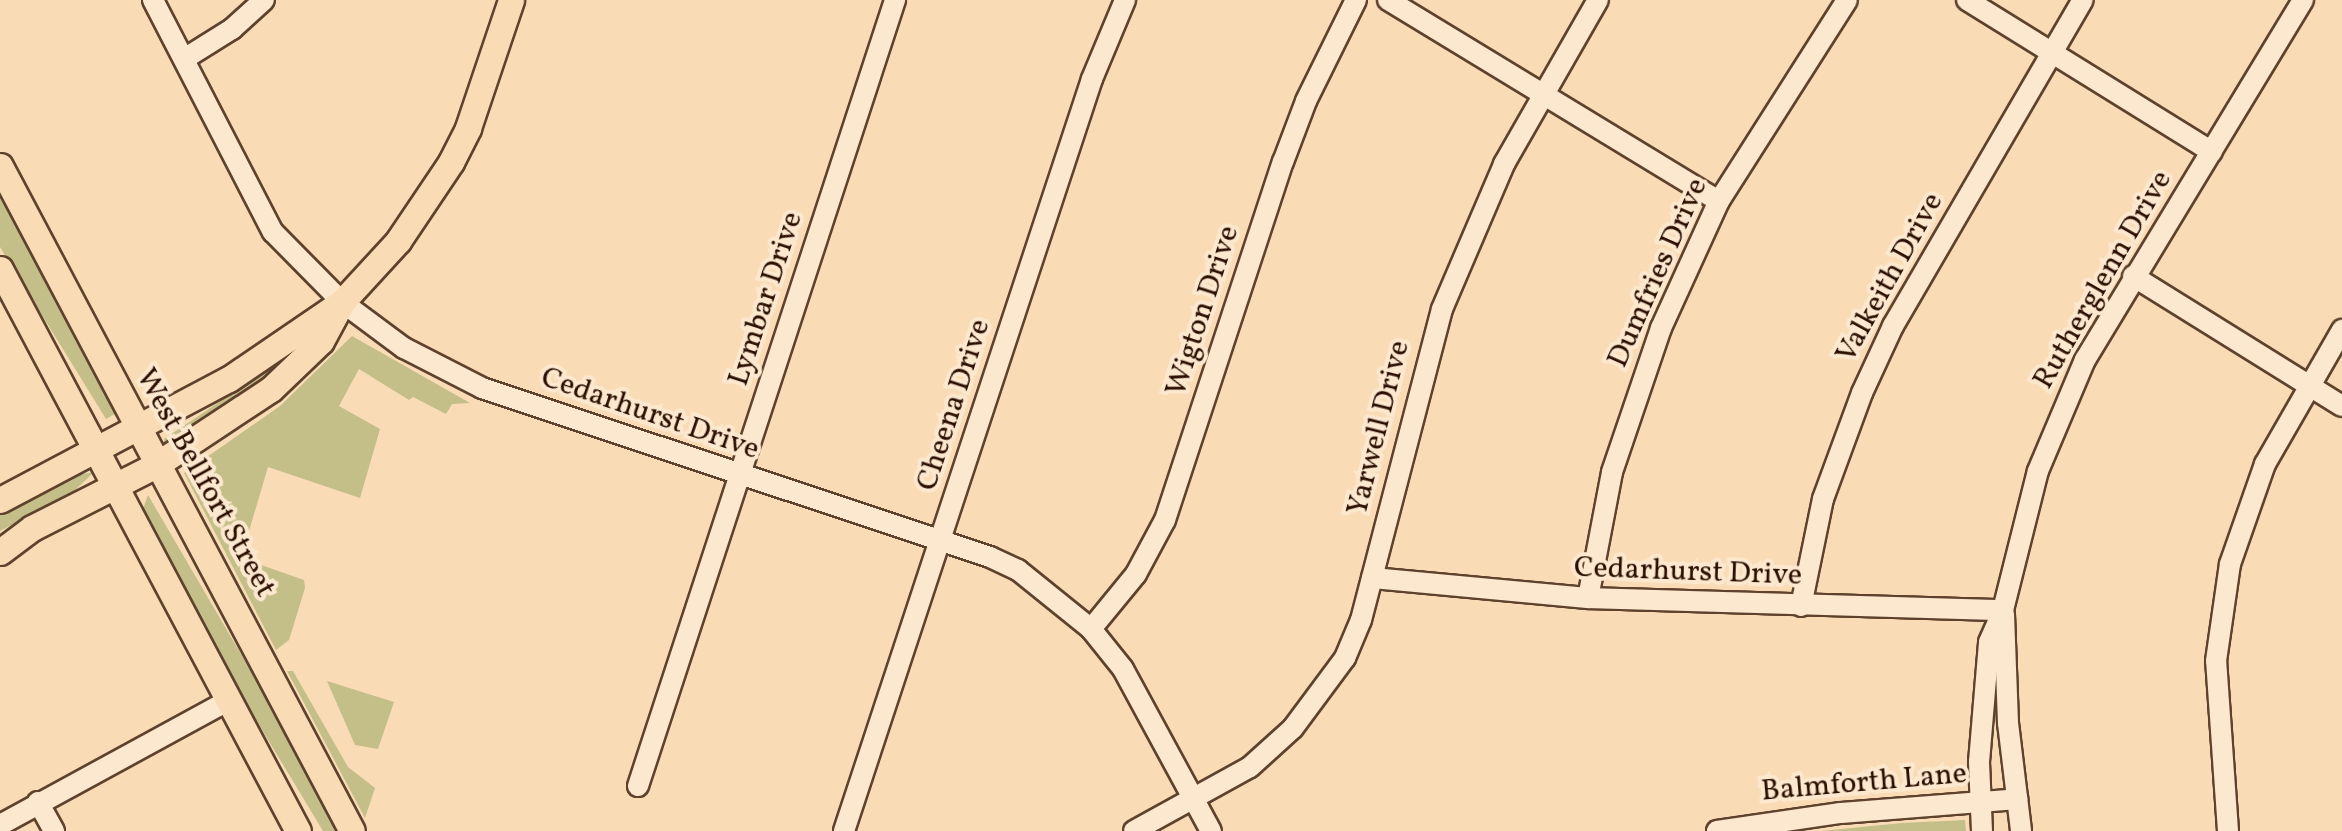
<!DOCTYPE html>
<style>
body{margin:0}
#map{position:relative;width:2342px;height:831px;overflow:hidden;background:#f9dcb5;font-family:Vollkorn,serif}
div>[style]{position:absolute}
.green>*{inset:0;background:#c4be88}
.roads{filter:drop-shadow(2px 0 #5e422d) drop-shadow(-2px 0 #5e422d) drop-shadow(0 2px #5e422d) drop-shadow(0 -2px #5e422d)}
.minor>*{height:20px;margin:-10px;padding:0 10px;transform-origin:10px;border-radius:10px;background:#fbe8cf}
.major>*{height:25px;margin:-12.5px;padding:0 12.5px;transform-origin:12.5px;border-radius:12.5px;background:#f9dcb5}
span{translate:-50% -50%;white-space:nowrap;text-align:center;line-height:1.15;-webkit-text-stroke:8px #fbe8cf;paint-order:stroke}
.street-label{font-size:30px;color:#2b0e00}
</style>
<div id="map">
<div class="green">
<div style="clip-path:polygon(0 196px,115px 414px,106px 419px,0 247px)"></div>
<div style="clip-path:polygon(352px 336px,470px 403px,452px 404px,446px 414px,413px 397px,409px 400px,359px 369px,339px 406px,380px 429px,360px 498px,268px 467px,241px 558px,304px 580px,305px 588px,289px 640px,276px 650px,184px 473px,280px 406px)"></div>
<div style="clip-path:polygon(304px 338px,272px 376px,185px 440px,164px 445px,164px 439px,258px 376px)"></div>
<div style="clip-path:polygon(94px 472px,71px 494px,0 531px,0 512px,54px 479px)"></div>
<div style="clip-path:polygon(148px 495px,252px 673px,338px 831px,323px 831px,229px 675px,143px 509px)"></div>
<div style="clip-path:polygon(287px 671px,293px 671px,348px 767px,375px 788px,365px 818px)"></div>
<div style="clip-path:polygon(327px 681px,394px 702px,378px 749px,355px 745px)"></div>
<div style="clip-path:polygon(1965px 820px,1966px 831px,1821px 831px,1902px 823px)"></div>
</div>
<div class="roads">
<div class="minor">
<div style="left:153px;top:0;width:261px;rotate:62.7deg"></div>
<div style="left:273px;top:232px;width:98px;rotate:45.4deg"></div>
<div style="left:342px;top:302px;width:77px;rotate:36.6deg"></div>
<div style="left:404px;top:348px;width:88px;rotate:27.1deg"></div>
<div style="left:482px;top:388px;width:535px;rotate:18.4deg"></div>
<div style="left:990px;top:557px;width:31px;rotate:25deg"></div>
<div style="left:1018px;top:570px;width:94px;rotate:38.9deg"></div>
<div style="left:1091px;top:629px;width:51px;rotate:51.3deg"></div>
<div style="left:1123px;top:669px;width:184px;rotate:61.5deg"></div>
<div style="left:1388px;top:0;width:387px;rotate:31.3deg"></div>
<div style="left:1967px;top:0;width:288px;rotate:31.8deg"></div>
<div style="left:184px;top:59px;width:57px;rotate:-32deg"></div>
<div style="left:232px;top:29px;width:43px;rotate:-42.2deg"></div>
<div style="left:2133px;top:276px;width:246px;rotate:31.9deg"></div>
<div style="left:1372px;top:578px;width:217px;rotate:5.3deg"></div>
<div style="left:1588px;top:598px;width:415px;rotate:1.7deg"></div>
<div style="left:1588px;top:598px;width:128px;rotate:-79.2deg"></div>
<div style="left:1612px;top:472px;width:152px;rotate:-71.2deg"></div>
<div style="left:1661px;top:328px;width:140px;rotate:-65.5deg"></div>
<div style="left:1719px;top:201px;width:238px;rotate:-57.5deg"></div>
<div style="left:1801px;top:606px;width:109px;rotate:-78.4deg"></div>
<div style="left:1823px;top:499px;width:113px;rotate:-69.8deg"></div>
<div style="left:1862px;top:393px;width:74px;rotate:-65.2deg"></div>
<div style="left:1893px;top:326px;width:377px;rotate:-59.8deg"></div>
<div style="left:2004px;top:614px;width:109px;rotate:87.9deg"></div>
<div style="left:2008px;top:723px;width:109px;rotate:83.1deg"></div>
<div style="left:1091px;top:629px;width:71px;rotate:-50.7deg"></div>
<div style="left:1136px;top:574px;width:61px;rotate:-61.8deg"></div>
<div style="left:1165px;top:520px;width:377px;rotate:-71.8deg"></div>
<div style="left:1283px;top:162px;width:65px;rotate:-69.3deg"></div>
<div style="left:1306px;top:101px;width:113px;rotate:-63.7deg"></div>
<div style="left:638px;top:786px;width:827px;rotate:-71.89deg"></div>
<div style="left:38px;top:802px;width:33px;rotate:61deg"></div>
<div style="left:0;top:825px;width:259px;rotate:-28.6deg"></div>
<div style="left:844px;top:831px;width:792px;rotate:-71.75deg"></div>
<div style="left:1092px;top:79px;width:86px;rotate:-67.3deg"></div>
<div style="left:1134px;top:831px;width:132px;rotate:-28.9deg"></div>
<div style="left:1250px;top:767px;width:58px;rotate:-42.2deg"></div>
<div style="left:1293px;top:728px;width:87px;rotate:-53.4deg"></div>
<div style="left:1345px;top:658px;width:41px;rotate:-67.2deg"></div>
<div style="left:1361px;top:620px;width:321px;rotate:-75.4deg"></div>
<div style="left:1442px;top:309px;width:158px;rotate:-66.8deg"></div>
<div style="left:1504px;top:164px;width:189px;rotate:-60.2deg"></div>
<div style="left:1717px;top:831px;width:125px;rotate:-8.3deg"></div>
<div style="left:1841px;top:813px;width:177px;rotate:-4.5deg"></div>
<div style="left:1982px;top:831px;width:69px;rotate:-92.5deg"></div>
<div style="left:1979px;top:762px;width:120px;rotate:-85.2deg"></div>
<div style="left:1989px;top:642px;width:35px;rotate:-66deg"></div>
<div style="left:2003px;top:610px;width:143px;rotate:-75.9deg"></div>
<div style="left:2038px;top:471px;width:121px;rotate:-67.1deg"></div>
<div style="left:2085px;top:360px;width:421px;rotate:-58.8deg"></div>
<div style="left:2228px;top:831px;width:170px;rotate:-94deg"></div>
<div style="left:2216px;top:661px;width:98px;rotate:-81.8deg"></div>
<div style="left:2230px;top:564px;width:106px;rotate:-70.7deg"></div>
<div style="left:2265px;top:464px;width:155px;rotate:-60.1deg"></div>
</div>
<div class="major">
<div style="left:0;top:166px;width:752px;rotate:62.11deg"></div>
<div style="left:0;top:269px;width:636px;rotate:62.07deg"></div>
<div style="left:0;top:500px;width:259px;rotate:-27.9deg"></div>
<div style="left:229px;top:379px;width:137px;rotate:-34.3deg"></div>
<div style="left:0;top:552px;width:40px;rotate:-37deg"></div>
<div style="left:32px;top:528px;width:139px;rotate:-26.9deg"></div>
<div style="left:156px;top:465px;width:138px;rotate:-33.5deg"></div>
<div style="left:271px;top:389px;width:69px;rotate:-43.8deg"></div>
<div style="left:321px;top:341px;width:44px;rotate:-61.7deg"></div>
<div style="left:342px;top:302px;width:83px;rotate:-47.4deg"></div>
<div style="left:398px;top:241px;width:95px;rotate:-56.1deg"></div>
<div style="left:451px;top:162px;width:38px;rotate:-63deg"></div>
<div style="left:468px;top:128px;width:135px;rotate:-71.4deg"></div>
</div>
</div>
<div class="street-label">
<span style="left:1658px;top:273px;rotate:-66deg">Dumfries Drive</span>
<span style="left:1890px;top:278px;rotate:-61deg">Valkeith Drive</span>
<span style="left:2103px;top:280px;rotate:-60deg">Rutherglenn Drive</span>
<span style="left:766px;top:299px;rotate:-72deg">Lymbar Drive</span>
<span style="left:1203px;top:311px;rotate:-72deg">Wigton Drive</span>
<span style="left:954px;top:405px;rotate:-72deg">Cheena Drive</span>
<span style="left:650px;top:414px;rotate:19deg">Cedarhurst Drive</span>
<span style="left:1379px;top:428px;rotate:-76deg">Yarwell Drive</span>
<span style="left:205px;top:483px;rotate:61deg">West Bellfort Street</span>
<span style="left:1688px;top:572px;rotate:2deg">Cedarhurst Drive</span>
<span style="left:1864px;top:783px;rotate:-5deg">Balmforth Lane</span>
</div>
</div>
